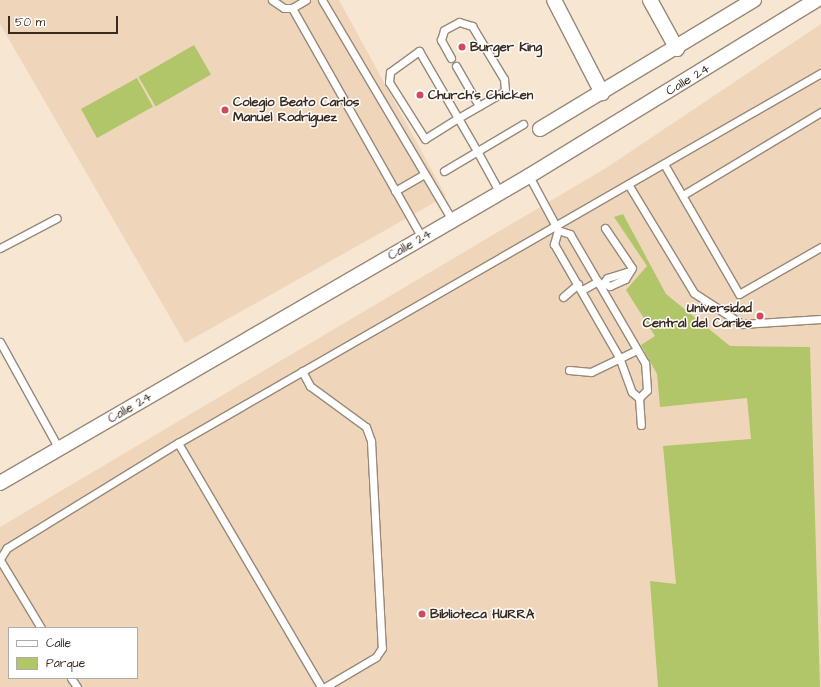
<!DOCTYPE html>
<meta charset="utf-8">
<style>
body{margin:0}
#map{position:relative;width:821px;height:687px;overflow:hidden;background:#f7e6d2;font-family:"Architects Daughter",sans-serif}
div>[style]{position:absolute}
.built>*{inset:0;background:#efd6bb}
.green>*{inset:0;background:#b1c569;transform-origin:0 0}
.roads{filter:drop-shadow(1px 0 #998878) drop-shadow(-1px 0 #998878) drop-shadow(0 1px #998878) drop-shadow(0 -1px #998878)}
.service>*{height:7px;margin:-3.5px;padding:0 3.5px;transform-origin:3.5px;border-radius:3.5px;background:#fff}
.minor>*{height:14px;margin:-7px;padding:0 7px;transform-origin:7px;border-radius:7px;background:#fff}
.dots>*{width:11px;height:11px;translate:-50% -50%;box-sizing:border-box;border:2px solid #fff;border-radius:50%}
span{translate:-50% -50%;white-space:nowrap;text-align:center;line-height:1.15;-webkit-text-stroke:3px #fff;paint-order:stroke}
.poi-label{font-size:13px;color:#3b2a1e;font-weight:700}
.left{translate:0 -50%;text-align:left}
.right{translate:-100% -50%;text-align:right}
.street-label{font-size:13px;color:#3b2a1e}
.legend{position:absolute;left:8px;top:627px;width:130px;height:52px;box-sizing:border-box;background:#fff;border:1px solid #b1aaa5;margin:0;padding:5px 7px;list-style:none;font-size:12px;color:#3b2a1e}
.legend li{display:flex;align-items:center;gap:8px;height:20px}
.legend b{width:20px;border:1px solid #b1aaa5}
.scale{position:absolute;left:8px;top:16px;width:110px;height:18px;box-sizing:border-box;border:2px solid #3b2a1e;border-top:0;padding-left:5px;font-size:12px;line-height:14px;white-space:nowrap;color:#3b2a1e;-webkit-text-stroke:3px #fff;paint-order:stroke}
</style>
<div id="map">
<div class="built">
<div style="clip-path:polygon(0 0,339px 0,446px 196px,185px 343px,0 24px)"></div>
<div style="clip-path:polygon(evenodd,821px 24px,821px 687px,0 687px,0 527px,606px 168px,821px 24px,9px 628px,137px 628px,137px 678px,9px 678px,9px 628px)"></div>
</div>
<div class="green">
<div style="left:194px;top:45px;width:34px;height:64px;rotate:60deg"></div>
<div style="left:137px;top:78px;width:33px;height:64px;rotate:61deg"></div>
<div style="clip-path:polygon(623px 214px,666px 294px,730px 346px,810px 347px,820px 687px,658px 687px,650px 581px,676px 584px,663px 446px,751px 439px,747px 398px,660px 407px,657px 374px,641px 345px,655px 336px,626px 290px,647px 266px,614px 217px)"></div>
</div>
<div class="roads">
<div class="service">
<div style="left:272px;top:0;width:14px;rotate:34deg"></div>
<div style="left:284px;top:8px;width:8px"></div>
<div style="left:292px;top:8px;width:16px;rotate:-30deg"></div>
<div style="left:322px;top:0;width:256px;rotate:59.4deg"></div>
<div style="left:292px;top:8px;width:264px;rotate:60.5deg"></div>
<div style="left:451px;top:58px;width:21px;rotate:-119deg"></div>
<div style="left:441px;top:40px;width:10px;rotate:-73deg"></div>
<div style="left:444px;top:30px;width:17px;rotate:-28deg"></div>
<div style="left:459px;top:22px;width:14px;rotate:17deg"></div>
<div style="left:472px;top:26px;width:62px;rotate:58.9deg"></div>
<div style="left:504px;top:79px;width:12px;rotate:85deg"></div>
<div style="left:505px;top:91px;width:54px;rotate:150.1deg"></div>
<div style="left:458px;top:118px;width:39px;rotate:148deg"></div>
<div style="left:425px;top:139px;width:67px;rotate:-122.3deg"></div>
<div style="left:389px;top:82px;width:10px;rotate:-84deg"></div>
<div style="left:390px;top:72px;width:36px;rotate:-36deg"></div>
<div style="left:419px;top:51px;width:78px;rotate:59.8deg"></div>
<div style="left:458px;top:118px;width:38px;rotate:60deg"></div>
<div style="left:477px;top:151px;width:48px;rotate:61.3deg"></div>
<div style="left:456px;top:66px;width:46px;rotate:60.1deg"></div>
<div style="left:664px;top:164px;width:150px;rotate:60deg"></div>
<div style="left:739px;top:294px;width:95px;rotate:-29.8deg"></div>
<div style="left:444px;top:171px;width:92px;rotate:-30.7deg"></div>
<div style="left:529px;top:176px;width:61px;rotate:61.8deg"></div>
<div style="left:558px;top:230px;width:15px;rotate:106deg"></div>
<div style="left:554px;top:244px;width:130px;rotate:60.1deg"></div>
<div style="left:619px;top:357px;width:37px;rotate:70deg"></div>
<div style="left:632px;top:392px;width:9px;rotate:41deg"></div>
<div style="left:639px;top:398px;width:11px;rotate:-45deg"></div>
<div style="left:647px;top:390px;width:27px;rotate:-94deg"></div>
<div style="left:645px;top:363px;width:149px;rotate:-120.2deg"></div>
<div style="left:570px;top:234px;width:13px;rotate:-162deg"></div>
<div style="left:628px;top:184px;width:127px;rotate:58.8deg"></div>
<div style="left:694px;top:293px;width:57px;rotate:32.9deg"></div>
<div style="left:742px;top:324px;width:79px;rotate:-3.6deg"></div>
<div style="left:395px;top:191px;width:34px;rotate:-30deg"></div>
<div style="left:683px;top:195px;width:161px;rotate:-31deg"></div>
<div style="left:605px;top:228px;width:48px;rotate:56deg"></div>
<div style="left:632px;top:268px;width:13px;rotate:122deg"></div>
<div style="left:625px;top:279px;width:17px;rotate:155deg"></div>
<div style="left:610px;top:286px;width:5px;rotate:-158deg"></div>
<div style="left:0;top:248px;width:64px;rotate:-27.8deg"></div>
<div style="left:601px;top:286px;width:10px;rotate:-53deg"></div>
<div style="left:607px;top:278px;width:21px;rotate:-17deg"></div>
<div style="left:582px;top:290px;width:18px;rotate:-29deg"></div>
<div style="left:563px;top:297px;width:20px;rotate:-41deg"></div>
<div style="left:0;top:342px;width:122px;rotate:61.1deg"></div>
<div style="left:569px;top:370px;width:22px;rotate:5deg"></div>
<div style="left:591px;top:372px;width:51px;rotate:-25.6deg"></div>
<div style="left:302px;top:371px;width:17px;rotate:62deg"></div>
<div style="left:310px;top:386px;width:69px;rotate:36.2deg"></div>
<div style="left:366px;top:427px;width:15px;rotate:70deg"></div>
<div style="left:371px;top:441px;width:207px;rotate:87deg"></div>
<div style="left:382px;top:648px;width:11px;rotate:124deg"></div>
<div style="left:376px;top:657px;width:59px;rotate:149.5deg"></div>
<div style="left:639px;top:398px;width:27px;rotate:86deg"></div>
<div style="left:178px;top:443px;width:283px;rotate:59.6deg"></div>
<div style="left:0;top:559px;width:13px;rotate:-58deg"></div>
<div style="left:7px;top:548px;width:201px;rotate:-31.6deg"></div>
<div style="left:178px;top:443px;width:742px;rotate:-29.92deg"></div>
<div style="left:0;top:560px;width:79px;rotate:58.9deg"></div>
<div style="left:71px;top:678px;width:11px;rotate:56deg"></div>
</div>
<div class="minor">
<div style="left:554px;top:0;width:105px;rotate:62.7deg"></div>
<div style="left:650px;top:0;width:56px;rotate:61.1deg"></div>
<div style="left:540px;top:129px;width:250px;rotate:-31.1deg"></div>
<div style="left:0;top:483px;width:612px;rotate:-30.13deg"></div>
<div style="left:529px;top:176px;width:337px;rotate:-31.5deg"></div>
</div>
</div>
<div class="dots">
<div style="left:462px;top:47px;background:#d1495b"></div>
<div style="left:420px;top:95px;background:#d1495b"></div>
<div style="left:225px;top:110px;background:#d1495b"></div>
<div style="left:760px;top:316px;background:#d1495b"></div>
<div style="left:422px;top:614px;background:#d1495b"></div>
</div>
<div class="poi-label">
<span class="left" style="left:470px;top:47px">Burger King</span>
<span class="left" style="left:428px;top:95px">Church's Chicken</span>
<span class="left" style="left:233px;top:110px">Colegio Beato Carlos<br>Manuel Rodríguez</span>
<span class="right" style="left:752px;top:316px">Universidad<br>Central del Caribe</span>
<span class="left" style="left:430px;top:614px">Biblioteca HURRA</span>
</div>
<div class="street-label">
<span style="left:688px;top:80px;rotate:-31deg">Calle 24</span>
<span style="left:410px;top:245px;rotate:-30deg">Calle 24</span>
<span style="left:130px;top:408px;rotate:-30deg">Calle 24</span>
</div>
<ul class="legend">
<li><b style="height:5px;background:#fff"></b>Calle</li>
<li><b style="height:11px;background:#b1c569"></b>Parque</li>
</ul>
<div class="scale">50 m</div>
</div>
